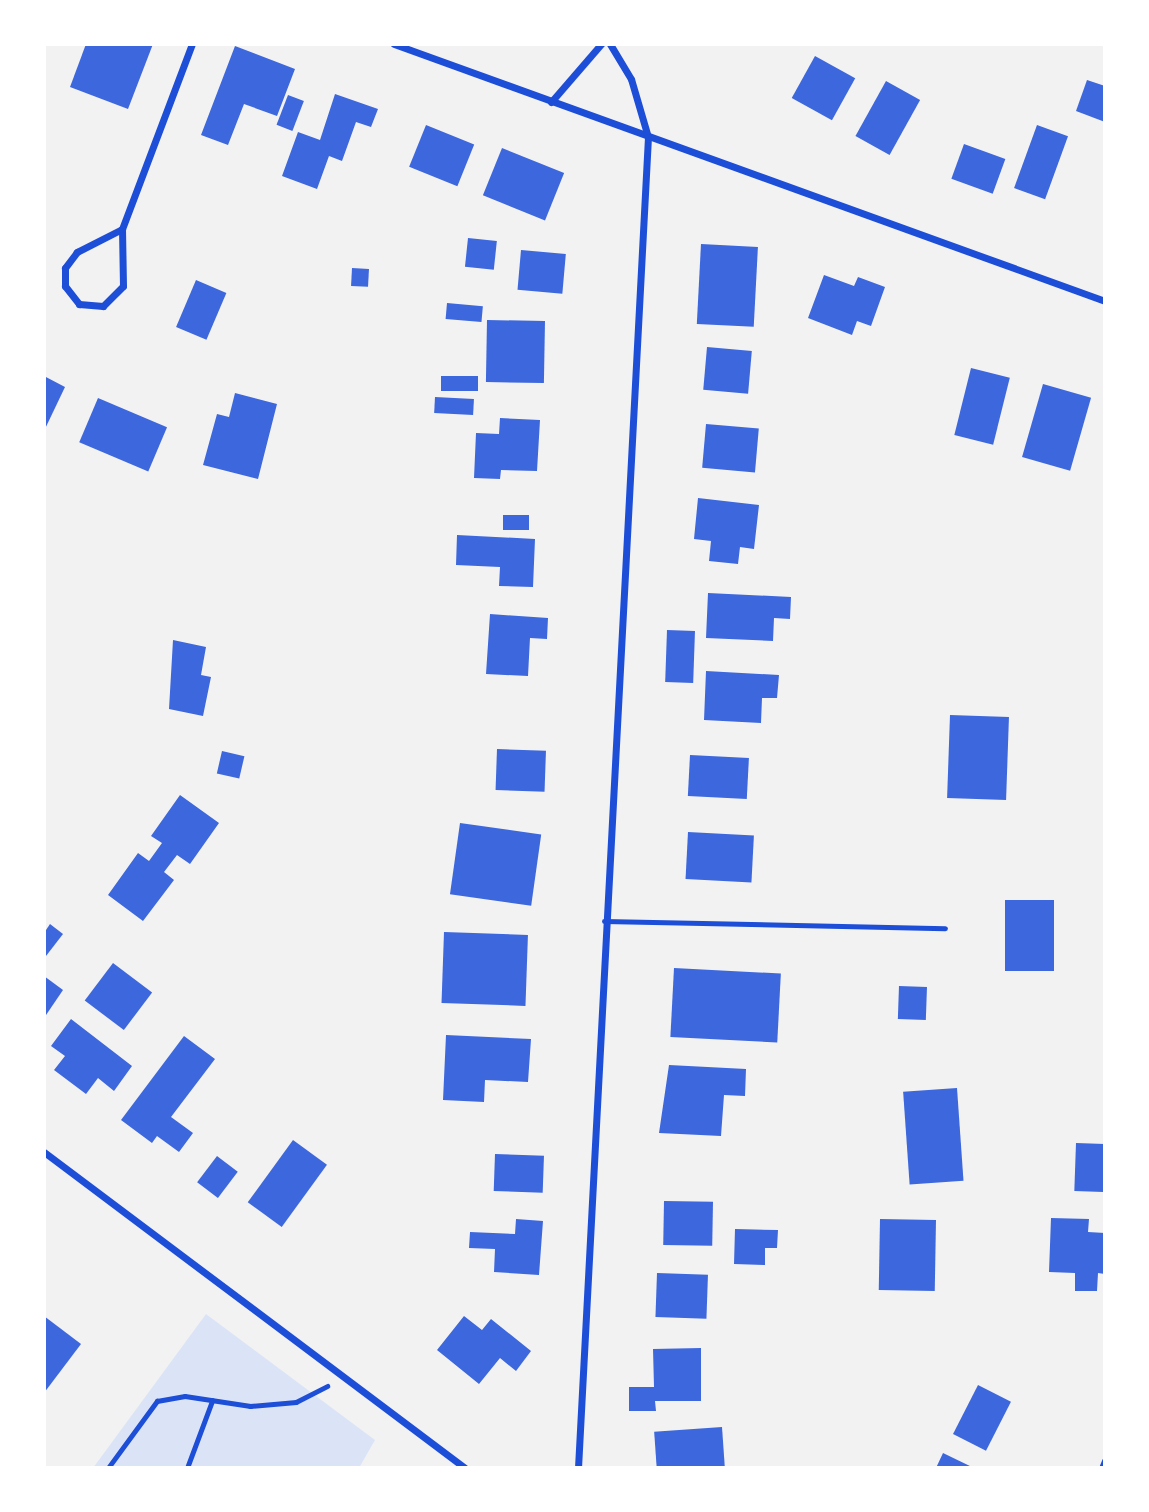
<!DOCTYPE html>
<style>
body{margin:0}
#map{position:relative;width:1149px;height:1512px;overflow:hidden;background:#f2f2f2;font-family:"Playfair Display",serif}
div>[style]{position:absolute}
.green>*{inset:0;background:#dbe4f7}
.building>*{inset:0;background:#3d67dc;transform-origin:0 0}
.path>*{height:4.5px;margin:-2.25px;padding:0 2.25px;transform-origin:2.25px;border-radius:2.25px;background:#1d4ed8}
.service>*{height:5px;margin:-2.5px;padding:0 2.5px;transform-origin:2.5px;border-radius:2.5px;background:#1d4ed8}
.minor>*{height:7px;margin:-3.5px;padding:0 3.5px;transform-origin:3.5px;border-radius:3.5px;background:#1d4ed8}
span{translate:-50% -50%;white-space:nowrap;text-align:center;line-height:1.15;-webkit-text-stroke:5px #fff;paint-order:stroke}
.frame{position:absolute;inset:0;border:46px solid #fff;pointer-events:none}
</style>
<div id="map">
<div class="green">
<div style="clip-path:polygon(206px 1314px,375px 1440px,359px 1468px,93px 1468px)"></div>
</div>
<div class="building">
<div style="clip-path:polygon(86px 44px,153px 44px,128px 109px,70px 87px)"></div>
<div style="clip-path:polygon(235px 46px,295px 69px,277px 116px,244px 104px,228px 145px,201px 135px)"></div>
<div style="left:815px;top:56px;width:46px;height:48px;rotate:29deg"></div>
<div style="clip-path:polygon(1087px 80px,1105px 86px,1105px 122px,1076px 111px)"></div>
<div style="left:886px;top:81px;width:39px;height:63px;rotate:29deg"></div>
<div style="clip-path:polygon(335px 94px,378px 109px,371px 127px,356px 122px,342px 161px,329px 156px,317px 189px,282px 176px,298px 132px,320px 140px)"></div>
<div style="left:288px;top:95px;width:17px;height:32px;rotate:21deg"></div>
<div style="left:426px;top:125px;width:52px;height:45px;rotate:22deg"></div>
<div style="left:1037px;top:125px;width:33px;height:67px;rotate:20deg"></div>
<div style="left:964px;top:144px;width:44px;height:37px;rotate:20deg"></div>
<div style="left:502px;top:148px;width:67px;height:51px;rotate:22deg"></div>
<div style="left:468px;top:238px;width:29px;height:29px;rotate:6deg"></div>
<div style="left:701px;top:244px;width:57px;height:80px;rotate:3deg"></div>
<div style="left:521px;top:250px;width:45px;height:40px;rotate:5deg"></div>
<div style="left:352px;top:268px;width:17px;height:18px;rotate:3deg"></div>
<div style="clip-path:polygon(824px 275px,854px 286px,858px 277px,885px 287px,871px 326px,857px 321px,852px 335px,808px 318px)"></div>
<div style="left:196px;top:280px;width:33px;height:51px;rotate:23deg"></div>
<div style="left:447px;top:303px;width:36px;height:16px;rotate:5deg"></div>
<div style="left:487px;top:320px;width:58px;height:62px;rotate:1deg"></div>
<div style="left:707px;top:347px;width:45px;height:43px;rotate:5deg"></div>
<div style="left:971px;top:368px;width:40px;height:69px;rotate:14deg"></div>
<div style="clip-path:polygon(44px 376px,65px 387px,44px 431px)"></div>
<div style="left:441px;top:376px;width:37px;height:15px"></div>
<div style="left:1043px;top:384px;width:50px;height:76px;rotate:16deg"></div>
<div style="clip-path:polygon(235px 393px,277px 404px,258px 479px,203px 465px,217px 414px,229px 417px)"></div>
<div style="left:435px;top:397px;width:39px;height:16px;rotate:3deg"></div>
<div style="left:98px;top:398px;width:75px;height:48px;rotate:23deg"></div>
<div style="clip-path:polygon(500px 418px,540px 420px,537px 471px,501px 470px,500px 479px,474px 478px,476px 433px,499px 434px)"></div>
<div style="left:706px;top:424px;width:53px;height:44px;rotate:5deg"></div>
<div style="clip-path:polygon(698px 498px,759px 505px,754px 549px,740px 547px,738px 564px,709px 561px,711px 541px,694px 539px)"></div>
<div style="left:503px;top:515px;width:26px;height:15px"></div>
<div style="clip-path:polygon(457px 535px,535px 539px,533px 587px,499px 586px,500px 567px,456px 565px)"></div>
<div style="clip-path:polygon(708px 593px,791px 597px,790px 619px,774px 618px,773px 641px,706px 638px)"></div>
<div style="clip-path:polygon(490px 614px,548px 618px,547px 639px,530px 638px,528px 676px,486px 674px)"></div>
<div style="left:667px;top:630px;width:28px;height:52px;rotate:2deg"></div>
<div style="clip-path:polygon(173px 640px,206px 647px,201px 675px,211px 677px,203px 716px,169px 709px)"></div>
<div style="clip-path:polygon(706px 671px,779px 675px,777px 698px,762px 698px,761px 723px,704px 720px)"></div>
<div style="left:950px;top:715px;width:59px;height:83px;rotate:2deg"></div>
<div style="left:497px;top:749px;width:49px;height:41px;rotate:2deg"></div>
<div style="left:222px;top:751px;width:23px;height:23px;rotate:13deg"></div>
<div style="left:690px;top:755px;width:59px;height:41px;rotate:3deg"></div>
<div style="clip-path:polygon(180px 795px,219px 823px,190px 864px,177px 855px,164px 872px,174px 880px,143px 921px,108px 895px,138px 853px,149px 861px,162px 843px,151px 836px)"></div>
<div style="left:460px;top:823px;width:82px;height:72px;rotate:8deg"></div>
<div style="left:688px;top:832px;width:66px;height:47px;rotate:3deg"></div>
<div style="left:1005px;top:900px;width:49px;height:71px"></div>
<div style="clip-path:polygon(50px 924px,63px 934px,46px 956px,44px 933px)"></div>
<div style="left:444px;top:932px;width:84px;height:71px;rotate:2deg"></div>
<div style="left:113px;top:963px;width:49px;height:47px;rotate:37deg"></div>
<div style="left:674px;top:968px;width:107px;height:69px;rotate:3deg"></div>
<div style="clip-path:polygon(44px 976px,63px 990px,44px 1018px)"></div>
<div style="left:899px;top:986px;width:28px;height:33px;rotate:2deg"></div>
<div style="clip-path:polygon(71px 1019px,132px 1066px,114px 1091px,98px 1078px,86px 1094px,54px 1070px,65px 1056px,51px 1046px)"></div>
<div style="clip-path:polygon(446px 1035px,531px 1039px,528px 1082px,485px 1080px,484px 1102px,443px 1100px)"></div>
<div style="clip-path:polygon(184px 1036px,215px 1059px,171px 1117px,193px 1133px,179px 1152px,157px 1136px,152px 1143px,121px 1120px)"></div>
<div style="clip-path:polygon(669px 1065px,746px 1069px,745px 1096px,724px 1095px,721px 1136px,659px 1133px)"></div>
<div style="left:957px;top:1088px;width:93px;height:54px;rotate:86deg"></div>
<div style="left:293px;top:1140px;width:42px;height:77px;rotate:36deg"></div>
<div style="left:1076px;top:1143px;width:29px;height:48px;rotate:2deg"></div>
<div style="left:495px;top:1154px;width:49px;height:37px;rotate:2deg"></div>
<div style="left:217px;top:1156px;width:26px;height:33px;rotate:37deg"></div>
<div style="left:664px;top:1201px;width:49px;height:44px;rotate:1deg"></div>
<div style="clip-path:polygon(1051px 1218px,1089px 1219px,1088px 1232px,1105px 1233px,1105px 1274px,1098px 1273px,1097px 1291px,1075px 1291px,1075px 1273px,1049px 1272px)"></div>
<div style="clip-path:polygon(516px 1219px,543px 1221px,539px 1275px,494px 1272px,495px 1249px,469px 1248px,470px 1232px,515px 1234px)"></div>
<div style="left:880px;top:1219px;width:56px;height:71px;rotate:1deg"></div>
<div style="clip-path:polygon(735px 1229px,778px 1230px,777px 1248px,765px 1248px,765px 1265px,734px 1264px)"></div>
<div style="left:657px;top:1273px;width:51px;height:44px;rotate:2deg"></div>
<div style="clip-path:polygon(44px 1316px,81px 1344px,44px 1393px)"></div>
<div style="clip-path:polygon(464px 1316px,482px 1330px,491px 1319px,531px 1351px,516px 1371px,500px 1358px,479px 1384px,437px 1350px)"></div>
<div style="clip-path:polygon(701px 1348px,701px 1401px,655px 1401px,656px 1411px,629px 1411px,629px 1387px,654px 1387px,653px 1349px)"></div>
<div style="left:978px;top:1385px;width:37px;height:55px;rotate:27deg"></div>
<div style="left:722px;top:1427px;width:41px;height:68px;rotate:86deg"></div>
<div style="clip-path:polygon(943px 1453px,974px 1468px,936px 1468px)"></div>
</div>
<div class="path">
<div style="left:108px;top:1468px;width:83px;rotate:-53.8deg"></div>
<div style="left:157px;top:1401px;width:28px;rotate:-10deg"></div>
<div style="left:185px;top:1396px;width:66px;rotate:8.7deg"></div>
<div style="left:250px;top:1406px;width:46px;rotate:-5deg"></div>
<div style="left:296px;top:1402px;width:35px;rotate:-27deg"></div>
<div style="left:187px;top:1468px;width:72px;rotate:-69.5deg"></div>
</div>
<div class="service">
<div style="left:604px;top:921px;width:341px;rotate:1.2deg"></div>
</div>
<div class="minor">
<div style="left:394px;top:44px;width:756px;rotate:19.87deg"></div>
<div style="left:551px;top:102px;width:77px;rotate:-49.2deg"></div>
<div style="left:122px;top:229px;width:51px;rotate:152.9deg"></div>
<div style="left:77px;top:252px;width:20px;rotate:127deg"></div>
<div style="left:65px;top:268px;width:18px;rotate:90deg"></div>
<div style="left:65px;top:286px;width:23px;rotate:52deg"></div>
<div style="left:79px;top:304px;width:24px;rotate:5deg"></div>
<div style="left:103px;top:306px;width:28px;rotate:-45deg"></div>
<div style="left:123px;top:286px;width:57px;rotate:-91deg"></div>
<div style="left:122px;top:229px;width:198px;rotate:-69.3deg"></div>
<div style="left:44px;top:1152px;width:526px;rotate:36.89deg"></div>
<div style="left:578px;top:1468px;width:1333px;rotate:-86.99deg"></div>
<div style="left:648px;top:137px;width:60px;rotate:-106.3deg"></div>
<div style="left:631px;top:79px;width:41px;rotate:-121deg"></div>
<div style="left:1102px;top:1468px;width:8px;rotate:-67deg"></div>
</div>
<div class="frame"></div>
</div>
